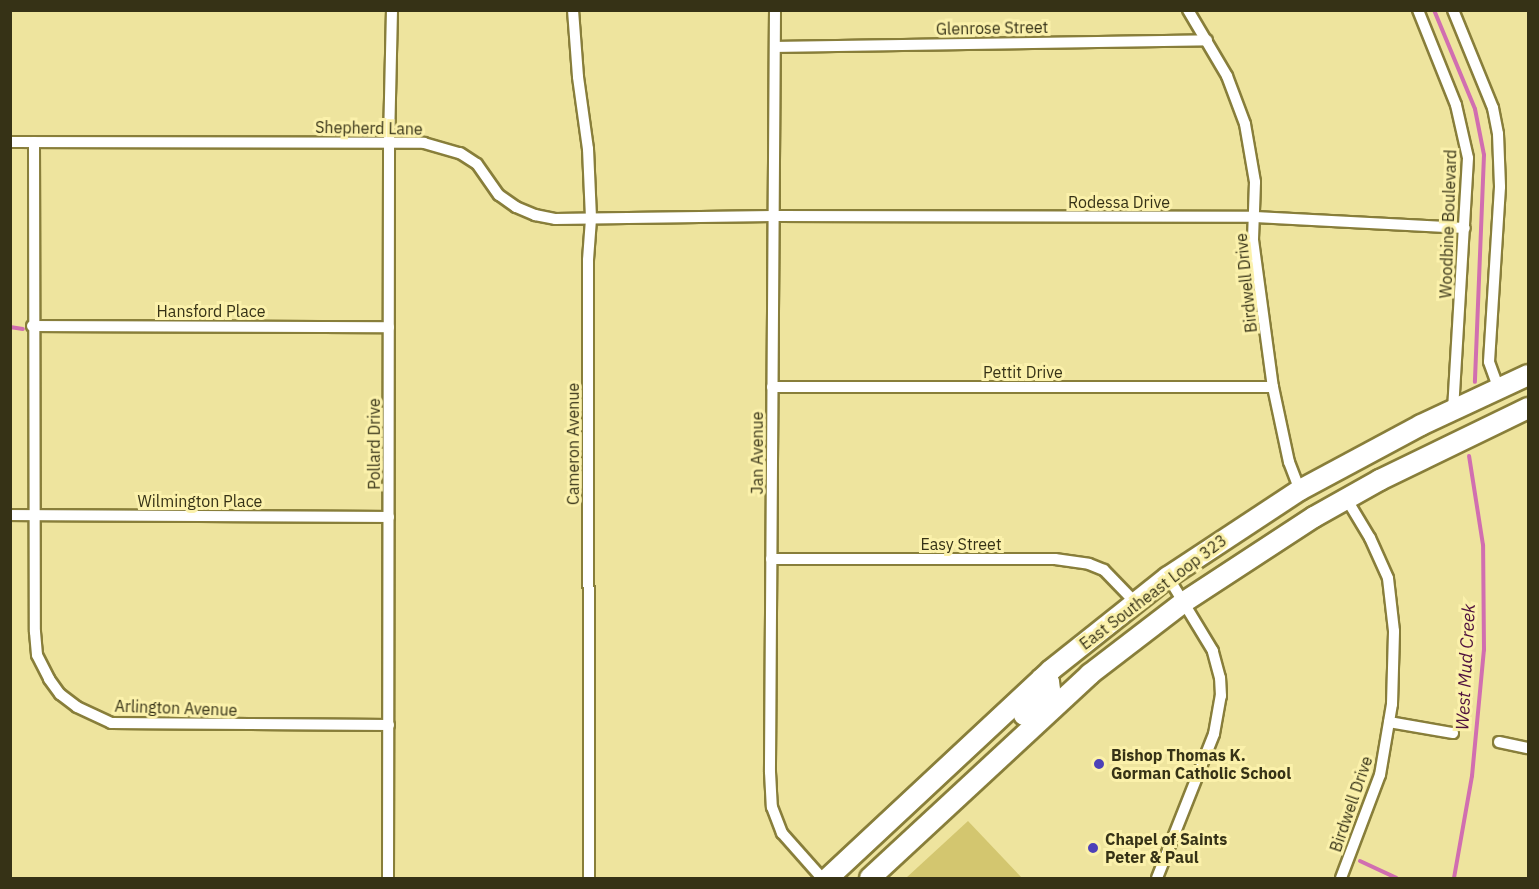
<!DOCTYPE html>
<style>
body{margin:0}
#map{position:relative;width:1539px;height:889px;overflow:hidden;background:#eee49e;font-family:"IBM Plex Sans",sans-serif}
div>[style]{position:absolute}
.green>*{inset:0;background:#d3c66f}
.stream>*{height:4px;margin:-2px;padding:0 2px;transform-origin:2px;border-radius:2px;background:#d16eb0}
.roads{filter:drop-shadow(2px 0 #887e3a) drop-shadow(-2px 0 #887e3a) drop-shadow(0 2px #887e3a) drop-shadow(0 -2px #887e3a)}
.street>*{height:10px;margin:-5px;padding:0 5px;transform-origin:5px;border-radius:5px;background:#fff}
.highway>*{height:20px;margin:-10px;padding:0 10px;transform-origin:10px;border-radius:10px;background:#fff}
.dots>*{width:16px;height:16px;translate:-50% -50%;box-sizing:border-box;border:3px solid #fbf1ab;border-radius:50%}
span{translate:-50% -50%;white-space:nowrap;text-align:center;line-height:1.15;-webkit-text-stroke:6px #fbf1ab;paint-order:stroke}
.street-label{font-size:16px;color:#363216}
.poi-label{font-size:16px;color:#363216;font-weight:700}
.left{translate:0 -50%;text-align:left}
.water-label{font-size:18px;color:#4f113e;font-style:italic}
.frame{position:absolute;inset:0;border:12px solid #363216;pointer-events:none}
</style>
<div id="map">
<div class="green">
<div style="clip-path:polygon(968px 821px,1022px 878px,906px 878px)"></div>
</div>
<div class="stream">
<div style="left:1434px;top:10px;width:107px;rotate:67.5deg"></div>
<div style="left:1475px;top:109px;width:47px;rotate:78.9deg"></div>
<div style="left:1484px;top:155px;width:227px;rotate:92.3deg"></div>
<div style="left:10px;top:327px;width:13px;rotate:9deg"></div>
<div style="left:1360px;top:861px;width:40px;rotate:25deg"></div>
<div style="left:1454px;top:878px;width:104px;rotate:-80deg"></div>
<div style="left:1472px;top:776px;width:127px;rotate:-84.6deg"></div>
<div style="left:1484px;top:650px;width:105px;rotate:-90.5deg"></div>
<div style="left:1483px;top:545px;width:90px;rotate:-98.9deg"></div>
</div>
<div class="roads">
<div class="street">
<div style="left:573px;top:10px;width:67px;rotate:85.7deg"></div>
<div style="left:578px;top:77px;width:73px;rotate:82.1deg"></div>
<div style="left:588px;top:149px;width:70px;rotate:87.5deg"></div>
<div style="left:591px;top:219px;width:41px;rotate:94.2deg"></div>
<div style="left:588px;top:260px;width:618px;rotate:89.91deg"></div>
<div style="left:775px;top:10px;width:762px;rotate:90.38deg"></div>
<div style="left:770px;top:772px;width:35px;rotate:87deg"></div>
<div style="left:772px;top:807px;width:28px;rotate:69deg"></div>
<div style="left:782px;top:833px;width:60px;rotate:48.4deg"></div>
<div style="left:1188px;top:10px;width:77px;rotate:59.4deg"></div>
<div style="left:1227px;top:76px;width:51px;rotate:69.4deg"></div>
<div style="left:1245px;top:124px;width:59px;rotate:80.2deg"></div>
<div style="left:1255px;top:182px;width:58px;rotate:92deg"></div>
<div style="left:1253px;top:240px;width:148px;rotate:82.3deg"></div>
<div style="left:1273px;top:387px;width:77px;rotate:78deg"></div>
<div style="left:1289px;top:462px;width:30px;rotate:69deg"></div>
<div style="left:1418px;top:10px;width:102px;rotate:68.2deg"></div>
<div style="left:1456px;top:105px;width:54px;rotate:77.2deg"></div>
<div style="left:1468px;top:158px;width:253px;rotate:93.4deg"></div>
<div style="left:1453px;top:10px;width:106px;rotate:67.8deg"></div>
<div style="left:1493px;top:108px;width:26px;rotate:79deg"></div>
<div style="left:1498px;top:134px;width:53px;rotate:87.8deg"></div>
<div style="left:1500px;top:187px;width:175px;rotate:93.6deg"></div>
<div style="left:1489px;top:362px;width:29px;rotate:70deg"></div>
<div style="left:777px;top:47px;width:430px;rotate:-0.9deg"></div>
<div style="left:10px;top:142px;width:414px;rotate:0.1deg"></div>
<div style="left:424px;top:143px;width:37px;rotate:16deg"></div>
<div style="left:460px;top:153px;width:20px;rotate:33deg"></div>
<div style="left:477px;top:164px;width:38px;rotate:55deg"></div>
<div style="left:499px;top:195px;width:21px;rotate:35deg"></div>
<div style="left:516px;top:207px;width:21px;rotate:23deg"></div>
<div style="left:535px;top:215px;width:20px;rotate:11deg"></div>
<div style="left:555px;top:219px;width:218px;rotate:-0.8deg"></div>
<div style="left:773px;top:216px;width:482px;rotate:0.1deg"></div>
<div style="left:1255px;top:217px;width:210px;rotate:3deg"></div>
<div style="left:34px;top:142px;width:490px;rotate:89.9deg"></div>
<div style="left:35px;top:632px;width:23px;rotate:85deg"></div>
<div style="left:37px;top:655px;width:27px;rotate:63deg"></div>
<div style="left:49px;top:679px;width:19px;rotate:54deg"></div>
<div style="left:60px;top:694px;width:21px;rotate:37deg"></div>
<div style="left:77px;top:707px;width:38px;rotate:25deg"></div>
<div style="left:111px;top:723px;width:278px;rotate:0.4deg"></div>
<div style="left:32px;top:326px;width:357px;rotate:0.2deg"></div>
<div style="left:772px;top:387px;width:501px"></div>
<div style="left:10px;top:515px;width:379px;rotate:0.3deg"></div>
<div style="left:771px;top:559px;width:284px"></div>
<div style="left:1055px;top:559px;width:34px;rotate:8deg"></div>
<div style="left:1089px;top:564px;width:16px;rotate:22deg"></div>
<div style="left:1104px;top:570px;width:45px;rotate:45.9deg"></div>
<div style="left:1389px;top:722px;width:65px;rotate:9.8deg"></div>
<div style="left:1499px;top:742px;width:30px;rotate:12deg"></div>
<div style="left:388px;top:878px;width:736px;rotate:-89.92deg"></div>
<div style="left:389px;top:142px;width:132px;rotate:-88.7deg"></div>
<div style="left:1157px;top:878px;width:155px;rotate:-68.4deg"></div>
<div style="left:1214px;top:734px;width:39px;rotate:-80deg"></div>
<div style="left:1221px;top:696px;width:18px;rotate:-93deg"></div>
<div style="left:1220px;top:678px;width:28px;rotate:-105deg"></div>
<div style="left:1213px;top:651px;width:87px;rotate:-121.3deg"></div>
<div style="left:1341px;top:878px;width:110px;rotate:-69.3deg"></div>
<div style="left:1380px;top:775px;width:72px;rotate:-80.4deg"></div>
<div style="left:1392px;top:704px;width:73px;rotate:-88.4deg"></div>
<div style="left:1394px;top:631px;width:53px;rotate:-96.5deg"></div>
<div style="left:1388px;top:578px;width:44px;rotate:-114.2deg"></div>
<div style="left:1370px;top:538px;width:47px;rotate:-121deg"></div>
</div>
<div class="highway">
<div style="left:1024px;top:715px;width:36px;rotate:-44deg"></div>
<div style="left:1050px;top:690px;width:8px;rotate:-97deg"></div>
<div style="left:1049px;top:682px;width:8px;rotate:-157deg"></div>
<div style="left:828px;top:878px;width:305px;rotate:-43deg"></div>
<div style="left:1051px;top:670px;width:149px;rotate:-38.5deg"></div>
<div style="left:1168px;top:577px;width:158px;rotate:-33.4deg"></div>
<div style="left:1300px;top:490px;width:137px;rotate:-28.2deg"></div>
<div style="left:1421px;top:425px;width:118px;rotate:-25deg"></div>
<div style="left:870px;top:878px;width:300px;rotate:-42.8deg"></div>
<div style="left:1090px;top:674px;width:118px;rotate:-37.5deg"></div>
<div style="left:1184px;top:602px;width:155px;rotate:-33.2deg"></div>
<div style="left:1314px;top:517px;width:76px;rotate:-29.3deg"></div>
<div style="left:1380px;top:480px;width:165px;rotate:-25.9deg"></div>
</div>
</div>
<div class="dots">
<div style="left:1099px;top:764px;background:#4d41b8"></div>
<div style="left:1093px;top:848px;background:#4d41b8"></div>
</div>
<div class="street-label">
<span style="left:992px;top:28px;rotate:-1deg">Glenrose Street</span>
<span style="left:369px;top:128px;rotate:1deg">Shepherd Lane</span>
<span style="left:1119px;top:202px">Rodessa Drive</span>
<span style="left:1448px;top:224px;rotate:-88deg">Woodbine Boulevard</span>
<span style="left:1246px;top:283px;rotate:-96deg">Birdwell Drive</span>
<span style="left:211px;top:311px">Hansford Place</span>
<span style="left:1023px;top:372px">Pettit Drive</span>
<span style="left:374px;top:444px;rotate:-90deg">Pollard Drive</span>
<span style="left:573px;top:444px;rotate:-90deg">Cameron Avenue</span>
<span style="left:757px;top:453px;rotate:-90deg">Jan Avenue</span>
<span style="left:200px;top:501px">Wilmington Place</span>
<span style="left:961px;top:544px">Easy Street</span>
<span style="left:1153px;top:592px;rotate:-37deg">East Southeast Loop 323</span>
<span style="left:176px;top:708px;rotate:2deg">Arlington Avenue</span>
<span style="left:1351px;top:804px;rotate:-71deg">Birdwell Drive</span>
</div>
<div class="poi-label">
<span class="left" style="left:1111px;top:764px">Bishop Thomas K.<br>Gorman Catholic School</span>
<span class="left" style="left:1105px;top:848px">Chapel of Saints<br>Peter &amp; Paul</span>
</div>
<div class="water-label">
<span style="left:1466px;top:667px;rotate:-87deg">West Mud Creek</span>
</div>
<div class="frame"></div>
</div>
